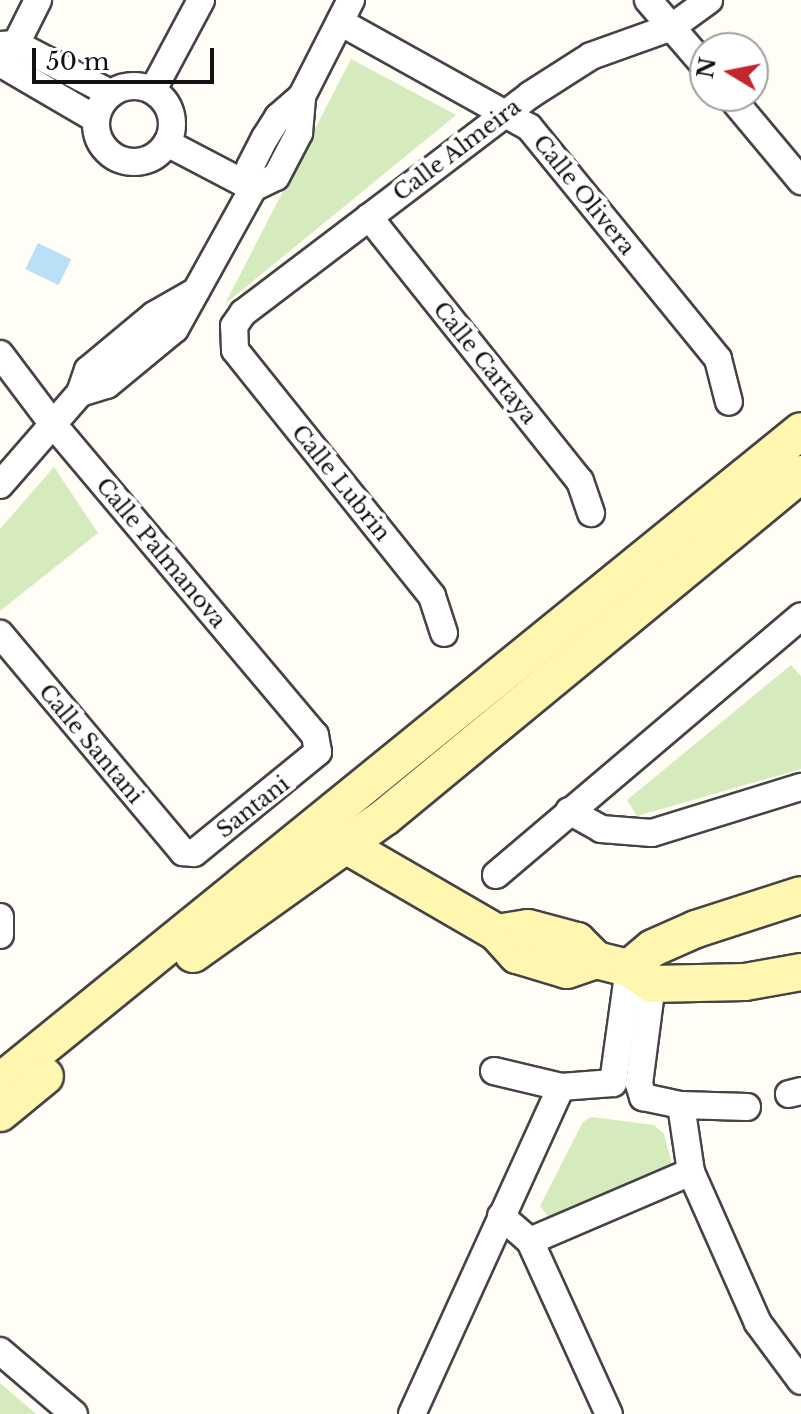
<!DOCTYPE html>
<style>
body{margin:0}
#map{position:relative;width:801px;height:1414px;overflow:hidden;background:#fffdf5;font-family:"Libre Baskerville",serif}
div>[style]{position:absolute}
.green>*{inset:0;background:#d5ebbd}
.water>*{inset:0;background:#b9e0f7;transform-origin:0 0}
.roads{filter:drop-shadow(2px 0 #444) drop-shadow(-2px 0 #444) drop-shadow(0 2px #444) drop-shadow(0 -2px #444)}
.street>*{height:26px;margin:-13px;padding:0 13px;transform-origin:13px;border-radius:13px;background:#fff}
.street>.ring{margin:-13px;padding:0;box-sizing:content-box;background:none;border:26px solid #fff;border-radius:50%}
.secondary>*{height:36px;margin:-18px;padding:0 18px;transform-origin:18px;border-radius:18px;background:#fff6b0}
span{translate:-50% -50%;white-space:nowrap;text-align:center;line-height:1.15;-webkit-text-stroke:8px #fff;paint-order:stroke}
.street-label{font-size:22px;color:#111}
.north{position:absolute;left:689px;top:32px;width:80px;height:80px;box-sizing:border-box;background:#fff;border:2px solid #a0a0a0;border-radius:50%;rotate:280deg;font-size:22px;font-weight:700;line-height:32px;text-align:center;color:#111}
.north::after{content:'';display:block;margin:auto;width:28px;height:36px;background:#c4262e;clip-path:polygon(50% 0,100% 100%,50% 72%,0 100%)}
.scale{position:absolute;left:32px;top:48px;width:182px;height:36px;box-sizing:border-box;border:4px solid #111;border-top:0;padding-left:10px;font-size:24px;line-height:28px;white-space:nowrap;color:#111;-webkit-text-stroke:6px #fff;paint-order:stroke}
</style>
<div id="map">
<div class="green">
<div style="clip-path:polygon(351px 59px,456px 115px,225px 304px)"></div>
<div style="clip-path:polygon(54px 467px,98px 533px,0 611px,0 529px)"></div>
<div style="clip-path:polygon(791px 665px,801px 676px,801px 769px,637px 816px,627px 800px)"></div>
<div style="clip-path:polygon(591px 1117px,654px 1125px,664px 1134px,672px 1165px,665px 1174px,552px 1221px,540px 1206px,583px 1122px)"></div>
<div style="clip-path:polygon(0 1383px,36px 1414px,0 1414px)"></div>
</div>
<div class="water">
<div style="left:38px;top:243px;width:37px;height:29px;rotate:26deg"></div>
</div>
<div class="roads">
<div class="street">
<div style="left:648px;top:0;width:87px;rotate:49.2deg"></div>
<div style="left:340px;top:22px;width:216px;rotate:29.1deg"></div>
<div style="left:529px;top:127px;width:299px;rotate:50.8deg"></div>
<div style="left:718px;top:359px;width:44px;rotate:75.7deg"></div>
<div style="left:0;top:45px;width:16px;rotate:-4deg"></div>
<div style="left:16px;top:44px;width:106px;rotate:27.5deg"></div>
<div style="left:9px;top:58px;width:65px;rotate:-63.4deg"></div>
<div style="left:0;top:63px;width:111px;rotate:30.3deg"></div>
<div class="ring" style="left:96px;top:86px;width:50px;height:50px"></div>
<div style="left:153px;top:90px;width:102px;rotate:-61.9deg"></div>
<div style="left:730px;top:96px;width:111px;rotate:50.1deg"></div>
<div style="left:167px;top:143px;width:97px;rotate:27.6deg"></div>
<div style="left:253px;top:188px;width:25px;rotate:-26deg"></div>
<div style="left:276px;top:177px;width:50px;rotate:-62.4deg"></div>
<div style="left:299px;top:133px;width:37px;rotate:-85deg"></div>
<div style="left:302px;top:96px;width:108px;rotate:-63deg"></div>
<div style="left:369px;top:217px;width:338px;rotate:51.4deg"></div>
<div style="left:580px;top:481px;width:34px;rotate:71deg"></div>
<div style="left:0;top:354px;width:86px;rotate:53deg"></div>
<div style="left:52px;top:423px;width:408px;rotate:49.9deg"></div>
<div style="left:315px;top:735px;width:17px;rotate:80deg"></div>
<div style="left:318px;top:752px;width:160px;rotate:140.8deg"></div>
<div style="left:194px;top:853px;width:11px;rotate:-175deg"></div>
<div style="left:183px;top:852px;width:285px;rotate:-130deg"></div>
<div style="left:80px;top:393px;width:28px;rotate:-17deg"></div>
<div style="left:107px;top:385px;width:88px;rotate:-39.5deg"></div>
<div style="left:175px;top:329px;width:161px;rotate:-61deg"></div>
<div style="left:253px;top:188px;width:21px;rotate:-98deg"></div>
<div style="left:250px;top:167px;width:33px;rotate:-63deg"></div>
<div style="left:265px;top:138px;width:25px;rotate:-58deg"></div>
<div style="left:278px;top:117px;width:32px;rotate:-41deg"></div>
<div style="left:0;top:485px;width:122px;rotate:-49deg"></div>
<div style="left:80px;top:393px;width:24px;rotate:-71deg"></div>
<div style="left:88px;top:370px;width:86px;rotate:-39.8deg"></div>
<div style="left:154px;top:315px;width:48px;rotate:-29.7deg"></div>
<div style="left:444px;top:633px;width:39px;rotate:-108deg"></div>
<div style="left:432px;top:596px;width:315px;rotate:-128.7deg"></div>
<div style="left:235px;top:350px;width:24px;rotate:-92deg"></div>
<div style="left:234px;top:326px;width:16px;rotate:-55deg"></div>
<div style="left:243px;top:313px;width:360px;rotate:-37.2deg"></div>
<div style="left:530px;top:95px;width:72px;rotate:-32.6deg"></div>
<div style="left:591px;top:56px;width:86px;rotate:-19.7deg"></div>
<div style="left:672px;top:27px;width:46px;rotate:-36.1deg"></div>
<div style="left:569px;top:811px;width:37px;rotate:29deg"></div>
<div style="left:601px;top:829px;width:51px;rotate:4.5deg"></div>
<div style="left:652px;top:833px;width:156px;rotate:-17.2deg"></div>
<div style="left:496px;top:875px;width:400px;rotate:-40.3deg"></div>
<div style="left:0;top:917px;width:18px;rotate:90deg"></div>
<div style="left:652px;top:984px;width:101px;rotate:97.4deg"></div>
<div style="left:639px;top:1084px;width:14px;rotate:73deg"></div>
<div style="left:643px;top:1097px;width:39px;rotate:12deg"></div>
<div style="left:681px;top:1105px;width:66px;rotate:1.7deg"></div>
<div style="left:494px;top:1071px;width:69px;rotate:13.4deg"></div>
<div style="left:561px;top:1087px;width:52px;rotate:-4.4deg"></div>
<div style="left:613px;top:1083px;width:116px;rotate:-82.1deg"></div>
<div style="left:789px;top:1094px;width:12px;rotate:-14deg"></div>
<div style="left:681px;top:1105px;width:68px;rotate:81.5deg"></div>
<div style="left:691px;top:1172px;width:165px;rotate:66.1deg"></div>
<div style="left:758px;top:1323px;width:72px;rotate:53.4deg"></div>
<div style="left:501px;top:1216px;width:38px;rotate:41deg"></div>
<div style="left:530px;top:1241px;width:190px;rotate:65.5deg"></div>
<div style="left:530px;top:1241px;width:175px;rotate:-23.2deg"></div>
<div style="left:0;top:1351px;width:97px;rotate:40.4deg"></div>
<div style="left:412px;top:1414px;width:359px;rotate:-65.5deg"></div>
</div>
<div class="secondary">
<div style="left:330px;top:836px;width:193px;rotate:30.1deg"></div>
<div style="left:497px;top:933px;width:30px;rotate:48deg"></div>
<div style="left:517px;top:955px;width:52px;rotate:16.7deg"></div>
<div style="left:567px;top:970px;width:31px;rotate:-19deg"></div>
<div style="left:596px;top:960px;width:34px;rotate:14deg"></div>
<div style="left:629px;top:968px;width:28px;rotate:35deg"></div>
<div style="left:652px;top:984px;width:93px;rotate:-1.2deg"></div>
<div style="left:745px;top:982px;width:57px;rotate:-10.1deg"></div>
<div style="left:497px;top:933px;width:31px;rotate:-9deg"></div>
<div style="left:528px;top:928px;width:51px;rotate:14.9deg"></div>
<div style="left:577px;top:941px;width:27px;rotate:45deg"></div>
<div style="left:193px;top:954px;width:236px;rotate:-35.5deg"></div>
<div style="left:385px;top:817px;width:539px;rotate:-39.51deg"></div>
<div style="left:629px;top:968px;width:31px;rotate:-40deg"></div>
<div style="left:653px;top:948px;width:47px;rotate:-23.8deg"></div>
<div style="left:696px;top:929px;width:110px;rotate:-17.9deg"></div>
<div style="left:0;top:1082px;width:1032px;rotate:-39.1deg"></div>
<div style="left:0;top:1113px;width:58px;rotate:-39.4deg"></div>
</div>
</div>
<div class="street-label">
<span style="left:457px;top:150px;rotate:-37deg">Calle Almeira</span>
<span style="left:584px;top:195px;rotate:51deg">Calle Olivera</span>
<span style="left:485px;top:363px;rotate:51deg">Calle Cartaya</span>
<span style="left:341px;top:483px;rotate:51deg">Calle Lubrin</span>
<span style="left:161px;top:553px;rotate:50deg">Calle Palmanova</span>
<span style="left:91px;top:744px;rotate:50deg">Calle Santani</span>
<span style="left:253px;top:807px;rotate:-38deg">Santani</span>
</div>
<div class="north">N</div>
<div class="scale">50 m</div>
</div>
